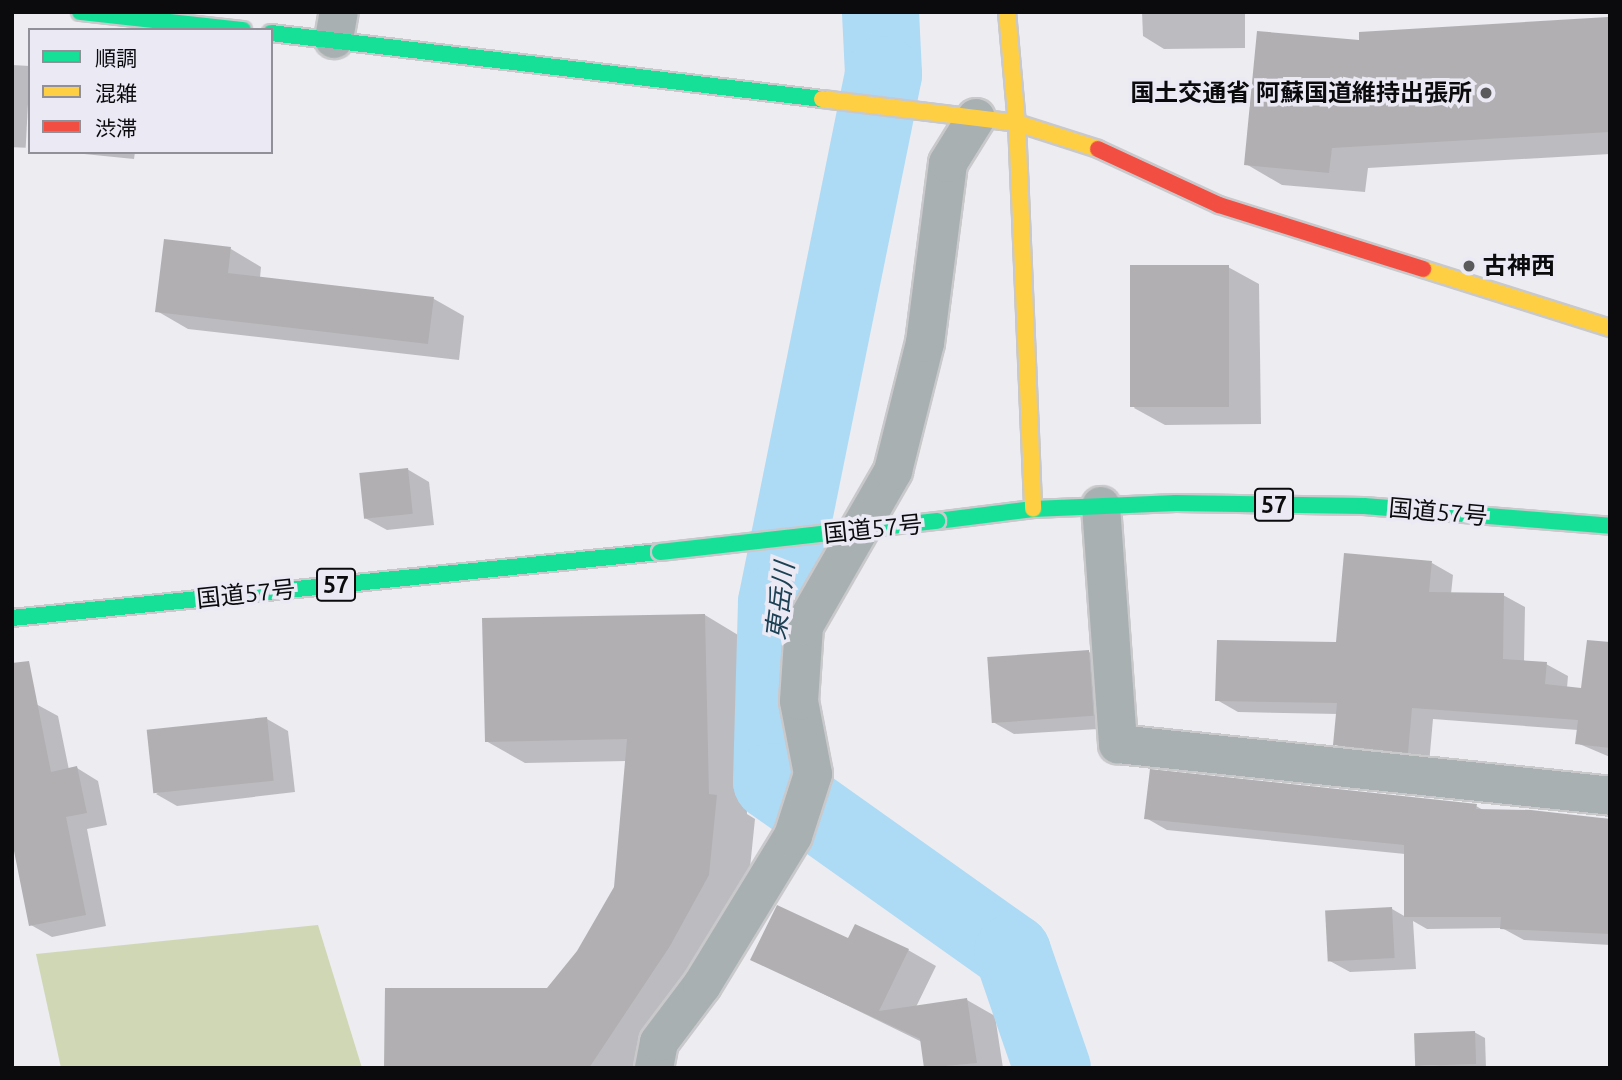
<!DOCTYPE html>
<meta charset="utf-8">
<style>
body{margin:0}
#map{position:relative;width:1622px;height:1080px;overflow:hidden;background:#ececf1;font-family:Ubuntu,"Noto Sans JP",sans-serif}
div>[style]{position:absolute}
.green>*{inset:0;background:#d0d7b4}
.shadow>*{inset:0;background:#0003;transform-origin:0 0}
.river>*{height:77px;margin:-38.5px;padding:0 38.5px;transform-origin:38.5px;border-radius:38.5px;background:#addaf5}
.building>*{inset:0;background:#b1afb2;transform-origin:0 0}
.roads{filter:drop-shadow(2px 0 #c9c9cc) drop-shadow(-2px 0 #c9c9cc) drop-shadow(0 2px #c9c9cc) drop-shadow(0 -2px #c9c9cc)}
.street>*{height:38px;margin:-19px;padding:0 19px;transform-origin:19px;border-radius:19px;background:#a8b0b1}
.fast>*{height:16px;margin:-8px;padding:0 8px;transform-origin:8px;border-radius:8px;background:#16e098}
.slow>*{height:16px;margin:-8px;padding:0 8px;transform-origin:8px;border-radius:8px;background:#ffcf43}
.jam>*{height:16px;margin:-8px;padding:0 8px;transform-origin:8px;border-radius:8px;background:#f24e42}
.bridges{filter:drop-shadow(2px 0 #c9c9cc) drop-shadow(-2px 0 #c9c9cc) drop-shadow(0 2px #c9c9cc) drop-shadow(0 -2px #c9c9cc)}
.fast-bridge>*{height:16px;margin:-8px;padding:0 8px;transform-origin:8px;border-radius:8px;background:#16e098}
.dots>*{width:19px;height:19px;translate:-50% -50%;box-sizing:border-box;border:4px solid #ebe9f4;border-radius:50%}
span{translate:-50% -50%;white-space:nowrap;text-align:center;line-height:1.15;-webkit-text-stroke:7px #ebe9f4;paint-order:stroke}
.shield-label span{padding:2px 5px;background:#ebe9f4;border:2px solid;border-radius:5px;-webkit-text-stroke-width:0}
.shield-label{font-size:23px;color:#0b0b0e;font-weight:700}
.poi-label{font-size:24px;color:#0b0b0e;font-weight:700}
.right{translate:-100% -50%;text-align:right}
.left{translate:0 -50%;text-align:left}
.street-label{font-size:24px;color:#0b0b0e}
.water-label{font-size:26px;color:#1c4154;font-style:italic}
.frame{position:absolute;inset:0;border:14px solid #0b0b0e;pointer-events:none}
.legend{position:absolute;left:28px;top:28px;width:245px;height:126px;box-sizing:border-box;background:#ebe9f4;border:2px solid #919098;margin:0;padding:9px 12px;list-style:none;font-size:21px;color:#0b0b0e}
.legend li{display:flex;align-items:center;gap:14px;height:35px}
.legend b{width:35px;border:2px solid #919098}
</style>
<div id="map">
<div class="green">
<div style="clip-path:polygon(318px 925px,362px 1068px,61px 1068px,36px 954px)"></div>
</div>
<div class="shadow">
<div style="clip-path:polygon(1142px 12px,1245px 12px,1245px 48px,1164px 49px,1143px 36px)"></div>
<div style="clip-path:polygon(1607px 19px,1610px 154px,1368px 168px,1365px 192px,1282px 185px,1246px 164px,1361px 42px)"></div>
<div style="left:12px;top:65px;width:18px;height:82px;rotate:3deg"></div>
<div style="clip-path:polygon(64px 152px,135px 152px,134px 159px)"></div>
<div style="clip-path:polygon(231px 249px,261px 267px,260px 278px,434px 299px,464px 316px,459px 360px,188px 329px,157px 311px)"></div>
<div style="clip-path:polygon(1228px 267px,1259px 284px,1261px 424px,1165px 425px,1134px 408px)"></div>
<div style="clip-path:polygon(407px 469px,429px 482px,434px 525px,387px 530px,365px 518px)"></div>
<div style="clip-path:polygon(1432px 563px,1453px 575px,1451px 594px,1503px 595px,1525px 607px,1524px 662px,1546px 664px,1568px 676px,1567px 688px,1610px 693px,1610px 757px,1577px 743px,1578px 730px,1433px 719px,1429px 764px,1357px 756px,1335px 744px,1338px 714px,1238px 712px,1217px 700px,1337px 644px)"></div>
<div style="clip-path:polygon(705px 615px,743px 638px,747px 814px,755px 819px,747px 897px,642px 1068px,385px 1068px,548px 990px,578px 952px,615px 888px,627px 761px,525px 763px,486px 741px)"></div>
<div style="clip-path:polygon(1089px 652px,1110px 665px,1115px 728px,1014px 734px,993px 722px)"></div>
<div style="clip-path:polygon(36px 704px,58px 716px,69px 770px,77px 768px,98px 781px,107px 825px,87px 829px,106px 926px,52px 937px,31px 925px)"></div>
<div style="clip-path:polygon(267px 719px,288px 731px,295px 792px,177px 806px,156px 794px)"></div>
<div style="clip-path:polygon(1476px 806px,1485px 811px,1610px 819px,1610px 945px,1524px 940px,1502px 928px,1427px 929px,1413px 921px,1416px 969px,1350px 972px,1328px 960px,1392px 909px,1406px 917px,1405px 854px,1167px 830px,1146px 818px)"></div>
<div style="clip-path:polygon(908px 950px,936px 966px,916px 1007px,967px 1000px,995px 1016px,1003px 1068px,926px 1068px,922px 1042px,752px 959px)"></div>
<div style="clip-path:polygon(1474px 1032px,1485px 1038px,1486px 1068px,1417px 1065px)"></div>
</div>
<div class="river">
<div style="left:880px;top:12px;width:62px;rotate:87.2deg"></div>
<div style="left:883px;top:74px;width:539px;rotate:101.46deg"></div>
<div style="left:776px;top:602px;width:179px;rotate:91.6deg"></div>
<div style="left:771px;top:781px;width:296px;rotate:35.4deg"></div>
<div style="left:1012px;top:952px;width:123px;rotate:71deg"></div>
</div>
<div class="building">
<div style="clip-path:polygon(1608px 17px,1610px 132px,1332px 148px,1329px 173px,1244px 165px,1257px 31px,1359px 40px,1359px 32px)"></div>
<div style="clip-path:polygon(164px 239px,231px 247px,228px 273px,434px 297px,428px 344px,155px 312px)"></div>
<div style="left:1229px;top:265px;width:142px;height:99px;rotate:90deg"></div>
<div style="left:408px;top:468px;width:46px;height:49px;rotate:84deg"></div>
<div style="clip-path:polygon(1344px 553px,1432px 561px,1429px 592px,1504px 593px,1503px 659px,1547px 662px,1545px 684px,1581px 688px,1587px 640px,1610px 642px,1610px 748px,1575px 744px,1578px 720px,1412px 708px,1408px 753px,1333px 745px,1337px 703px,1215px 701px,1217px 640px,1336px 642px)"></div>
<div style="clip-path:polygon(705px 614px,709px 794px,717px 795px,709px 875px,670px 946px,589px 1068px,384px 1068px,385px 988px,547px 988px,577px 951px,614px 887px,627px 739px,485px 742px,482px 618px)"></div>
<div style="left:1089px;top:650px;width:66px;height:102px;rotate:86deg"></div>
<div style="clip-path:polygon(29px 661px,51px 772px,77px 766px,87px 813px,66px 817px,86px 915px,29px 926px,12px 841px,12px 663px)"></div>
<div style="left:267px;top:717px;width:64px;height:121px;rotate:84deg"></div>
<div style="clip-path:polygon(1150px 769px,1477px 804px,1476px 809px,1531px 810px,1610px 819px,1610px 934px,1500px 929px,1501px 917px,1404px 917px,1404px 845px,1144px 819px)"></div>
<div style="clip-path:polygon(777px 905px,848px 938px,855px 924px,909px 949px,879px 1011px,967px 998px,977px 1063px,924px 1068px,920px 1039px,750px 960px)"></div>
<div style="left:1392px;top:907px;width:51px;height:67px;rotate:87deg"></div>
<div style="left:1475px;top:1031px;width:33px;height:61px;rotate:88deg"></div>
</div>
<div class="roads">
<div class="street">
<div style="left:334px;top:39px;width:27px;rotate:-80deg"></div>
<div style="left:1101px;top:506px;width:239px;rotate:85.9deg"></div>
<div style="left:1118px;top:744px;width:495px;rotate:6deg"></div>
<div style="left:654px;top:1068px;width:26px;rotate:-79deg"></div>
<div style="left:659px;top:1042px;width:71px;rotate:-53deg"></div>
<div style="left:702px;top:985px;width:175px;rotate:-58.6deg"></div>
<div style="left:793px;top:836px;width:65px;rotate:-72.1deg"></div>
<div style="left:813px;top:774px;width:74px;rotate:-100.9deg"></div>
<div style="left:799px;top:701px;width:75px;rotate:-86.2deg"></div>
<div style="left:804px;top:626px;width:179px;rotate:-60.1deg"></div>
<div style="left:893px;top:471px;width:132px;rotate:-76deg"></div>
<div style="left:925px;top:343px;width:181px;rotate:-82.7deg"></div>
<div style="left:948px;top:163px;width:53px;rotate:-58.1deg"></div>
</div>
<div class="fast">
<div style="left:80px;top:12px;width:164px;rotate:6.3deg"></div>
<div style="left:271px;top:33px;width:555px;rotate:6.83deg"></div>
<div style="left:937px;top:521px;width:97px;rotate:-7.1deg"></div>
<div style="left:1033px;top:509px;width:143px;rotate:-2.4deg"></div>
<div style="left:1176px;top:503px;width:188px;rotate:0.9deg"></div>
<div style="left:1364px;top:506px;width:247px;rotate:4.6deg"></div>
<div style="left:12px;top:618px;width:651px;rotate:-5.82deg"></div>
</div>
<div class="slow">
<div style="left:1007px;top:12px;width:111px;rotate:84.9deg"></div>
<div style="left:1017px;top:123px;width:386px;rotate:87.6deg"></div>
<div style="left:822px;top:99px;width:196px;rotate:7deg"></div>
<div style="left:1017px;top:123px;width:85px;rotate:17.8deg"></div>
<div style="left:1423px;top:269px;width:196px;rotate:17.5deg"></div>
</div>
<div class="jam">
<div style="left:1098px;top:149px;width:133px;rotate:24.8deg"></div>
<div style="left:1219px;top:205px;width:214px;rotate:17.4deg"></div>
</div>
</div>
<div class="bridges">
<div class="fast-bridge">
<div style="left:660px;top:552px;width:279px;rotate:-6.4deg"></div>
</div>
</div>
<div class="dots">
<div style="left:1486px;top:93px;background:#5a5a5d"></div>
<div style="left:1469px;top:266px;background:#5a5a5d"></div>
</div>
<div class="shield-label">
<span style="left:1274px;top:505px">57</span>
<span style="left:336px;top:585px">57</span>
</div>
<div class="poi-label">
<span class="right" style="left:1472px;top:93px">国土交通省 阿蘇国道維持出張所</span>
<span class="left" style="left:1483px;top:266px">古神西</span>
</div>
<div class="street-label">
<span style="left:1438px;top:512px;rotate:5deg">国道57号</span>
<span style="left:873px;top:529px;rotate:-6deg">国道57号</span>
<span style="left:246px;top:594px;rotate:-6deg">国道57号</span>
</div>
<div class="water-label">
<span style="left:780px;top:601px;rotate:-83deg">東岳川</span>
</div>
<div class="frame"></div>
<ul class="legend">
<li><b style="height:9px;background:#16e098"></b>順調</li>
<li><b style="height:9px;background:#ffcf43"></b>混雑</li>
<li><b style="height:9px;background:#f24e42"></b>渋滞</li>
</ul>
</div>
